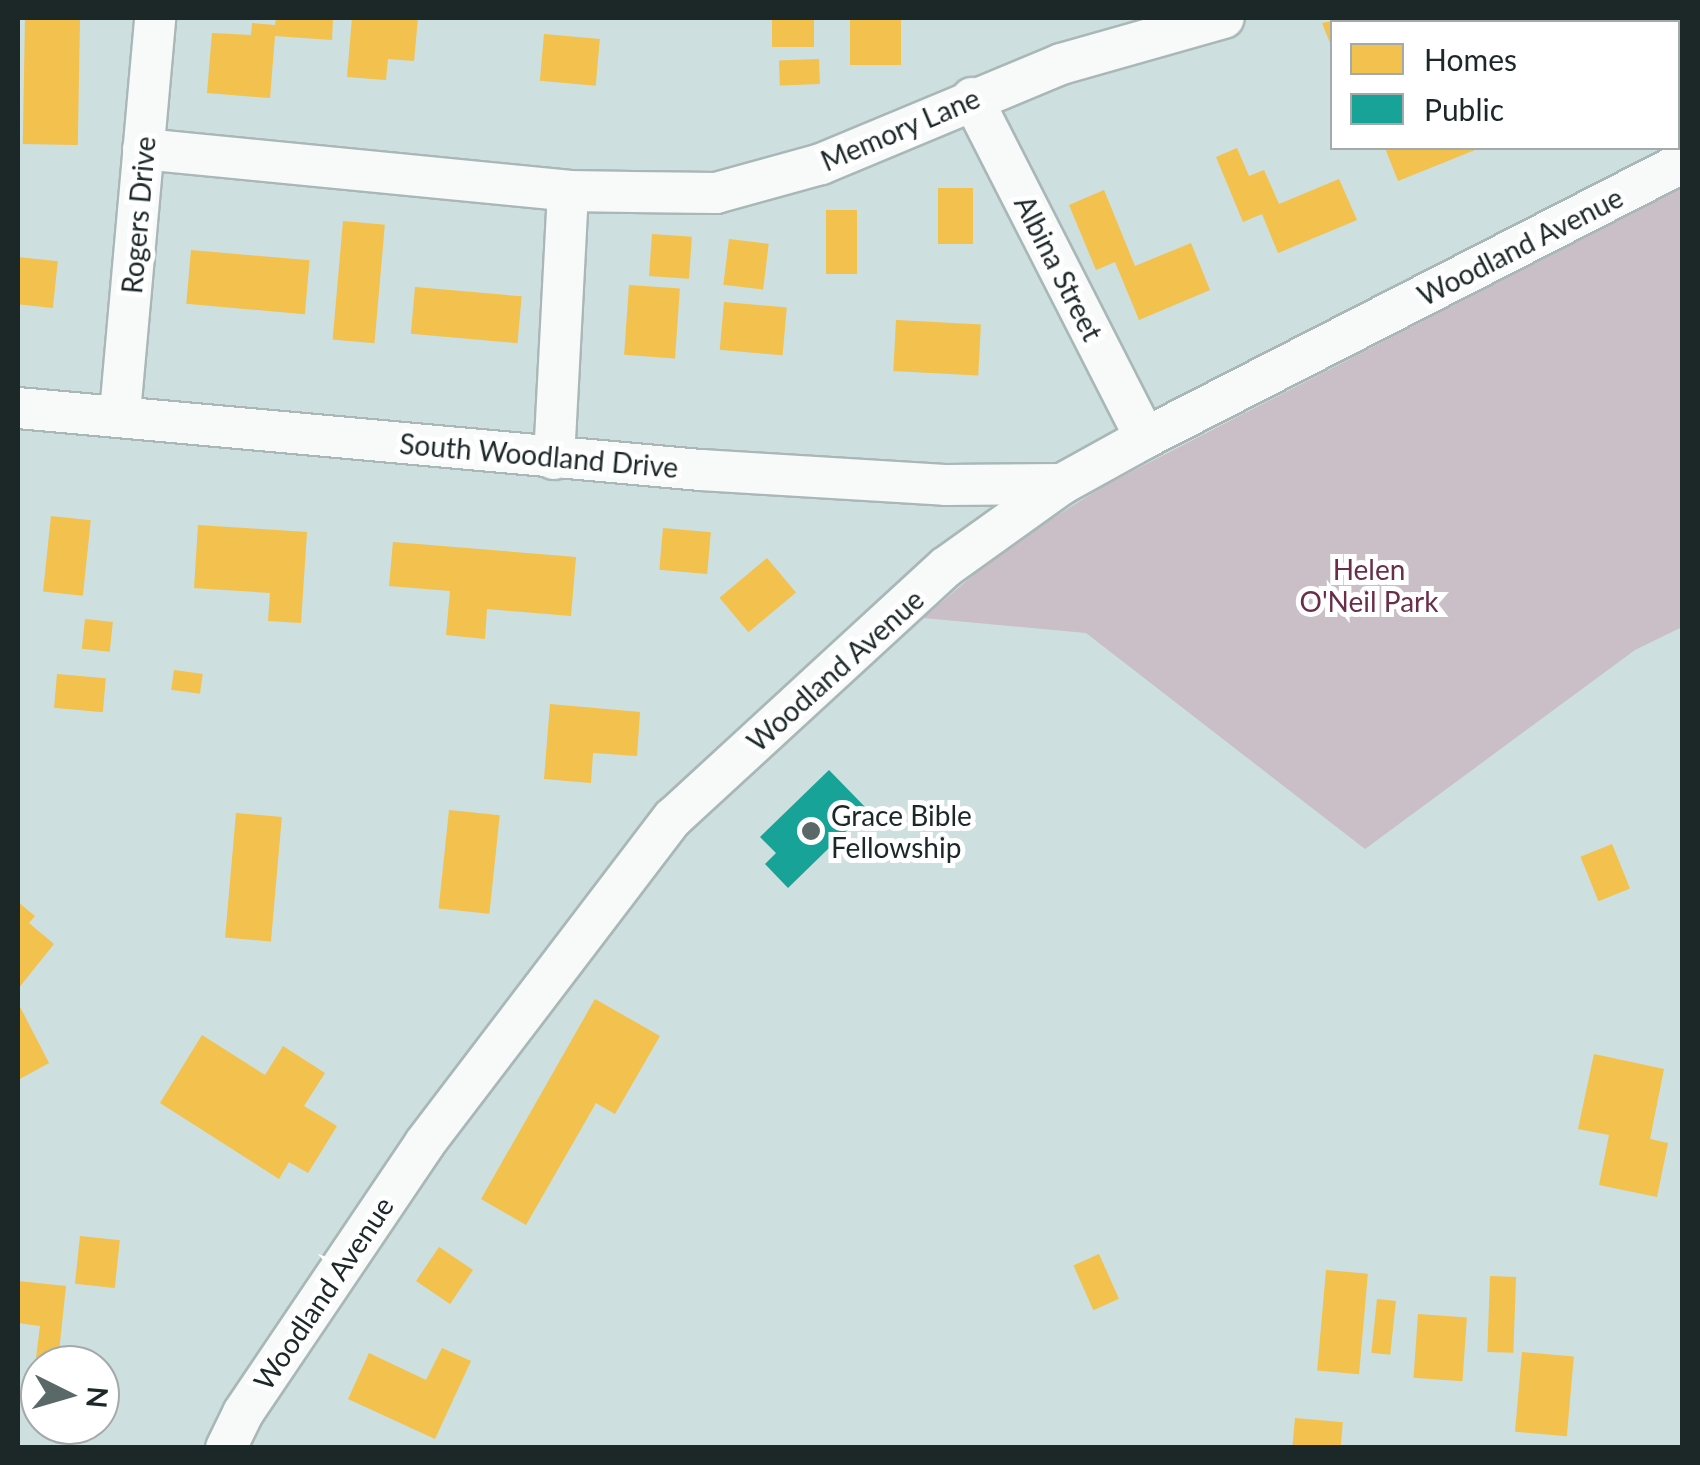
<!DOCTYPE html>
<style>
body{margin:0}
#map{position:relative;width:1700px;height:1465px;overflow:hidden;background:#cddfde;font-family:Lato,sans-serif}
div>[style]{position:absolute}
.green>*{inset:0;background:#cabfc6}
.homes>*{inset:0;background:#f2c14e;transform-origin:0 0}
.public>*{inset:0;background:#17a398}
.roads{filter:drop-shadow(2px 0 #a9b7b7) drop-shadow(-2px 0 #a9b7b7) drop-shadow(0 2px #a9b7b7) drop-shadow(0 -2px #a9b7b7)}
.minor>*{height:40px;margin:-20px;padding:0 20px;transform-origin:20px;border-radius:20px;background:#f8fafa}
.dots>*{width:28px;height:28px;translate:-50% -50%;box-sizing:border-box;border:5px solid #fff;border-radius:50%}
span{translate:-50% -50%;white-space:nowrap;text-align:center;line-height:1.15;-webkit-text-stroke:10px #fff;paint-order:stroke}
.street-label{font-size:28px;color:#1c2828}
.park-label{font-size:28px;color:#6a2e4a}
.poi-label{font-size:28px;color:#1c2828}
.left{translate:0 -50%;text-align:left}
.frame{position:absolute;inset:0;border:20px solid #1c2828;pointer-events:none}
.legend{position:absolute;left:1330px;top:20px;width:350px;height:130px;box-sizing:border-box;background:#fff;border:2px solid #a4a9a9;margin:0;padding:12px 18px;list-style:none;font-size:30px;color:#1c2828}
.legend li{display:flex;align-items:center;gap:20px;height:50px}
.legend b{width:50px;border:2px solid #a4a9a9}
.north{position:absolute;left:20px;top:1345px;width:100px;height:100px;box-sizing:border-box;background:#fff;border:2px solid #a4a9a9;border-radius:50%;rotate:95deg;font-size:28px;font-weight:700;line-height:40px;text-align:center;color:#1c2828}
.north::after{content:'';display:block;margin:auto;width:35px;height:45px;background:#5a6868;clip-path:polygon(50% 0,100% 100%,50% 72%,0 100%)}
</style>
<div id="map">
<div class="green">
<div style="clip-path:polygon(1682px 187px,1682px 627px,1635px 650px,1365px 849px,1086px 633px,923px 618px,1004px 549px,1104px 486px)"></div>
</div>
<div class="homes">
<div style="left:25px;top:18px;width:55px;height:126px;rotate:1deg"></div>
<div style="clip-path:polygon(276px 18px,333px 18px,332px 40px,275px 36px,270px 98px,207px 93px,212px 33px,251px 35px,252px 23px,275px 25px)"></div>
<div style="clip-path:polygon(352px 18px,418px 18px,414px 61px,388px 59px,386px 80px,347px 77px)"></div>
<div style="left:772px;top:18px;width:42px;height:29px"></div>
<div style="left:850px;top:18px;width:51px;height:47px"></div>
<div style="clip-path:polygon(1346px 18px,1348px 22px,1332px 22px,1332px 48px,1322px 23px)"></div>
<div style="clip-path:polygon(1570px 18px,1597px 18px,1599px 22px,1558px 22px)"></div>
<div style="left:544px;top:34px;width:56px;height:47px;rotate:5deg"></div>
<div style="left:819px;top:59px;width:25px;height:40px;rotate:88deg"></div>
<div style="clip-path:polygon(1237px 148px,1249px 176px,1264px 170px,1279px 204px,1339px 179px,1357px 220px,1278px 253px,1262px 214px,1243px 222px,1216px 157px)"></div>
<div style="clip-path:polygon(1385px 148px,1480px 148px,1398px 181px)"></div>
<div style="left:938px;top:188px;width:35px;height:56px"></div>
<div style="clip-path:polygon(1104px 190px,1135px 266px,1191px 243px,1210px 290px,1139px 320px,1115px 262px,1096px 270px,1069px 205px)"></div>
<div style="left:826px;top:210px;width:31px;height:64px"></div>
<div style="left:343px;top:221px;width:42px;height:119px;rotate:5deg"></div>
<div style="left:652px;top:234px;width:40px;height:42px;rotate:4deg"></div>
<div style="left:729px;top:239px;width:40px;height:46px;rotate:7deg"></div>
<div style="left:191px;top:250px;width:119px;height:54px;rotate:5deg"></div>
<div style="left:18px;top:257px;width:40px;height:47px;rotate:6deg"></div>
<div style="left:629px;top:285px;width:51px;height:70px;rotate:4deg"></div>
<div style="left:415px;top:287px;width:107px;height:47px;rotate:5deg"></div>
<div style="left:724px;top:302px;width:63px;height:48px;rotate:5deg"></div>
<div style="left:896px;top:320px;width:85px;height:51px;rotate:3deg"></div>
<div style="left:51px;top:516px;width:40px;height:76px;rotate:6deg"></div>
<div style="clip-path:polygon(198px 525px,307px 532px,301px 623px,268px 621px,270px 593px,194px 588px)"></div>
<div style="left:663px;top:528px;width:48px;height:42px;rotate:5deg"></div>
<div style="clip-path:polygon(393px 542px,576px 557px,571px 616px,487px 609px,485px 639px,446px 635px,450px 591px,389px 586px)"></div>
<div style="left:767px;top:558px;width:45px;height:62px;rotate:50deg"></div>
<div style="left:85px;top:619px;width:28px;height:30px;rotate:6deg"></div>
<div style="left:174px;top:670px;width:29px;height:20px;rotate:8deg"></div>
<div style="left:57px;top:674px;width:49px;height:34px;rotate:5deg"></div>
<div style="clip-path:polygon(550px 704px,640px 712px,637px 756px,593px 753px,591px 783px,544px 779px)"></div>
<div style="left:449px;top:810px;width:51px;height:99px;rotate:6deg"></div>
<div style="left:236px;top:813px;width:46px;height:125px;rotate:5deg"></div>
<div style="left:1612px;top:844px;width:48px;height:34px;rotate:68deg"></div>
<div style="clip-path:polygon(18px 902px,35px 916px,29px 923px,54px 944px,18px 989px)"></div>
<div style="clip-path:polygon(595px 999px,660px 1036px,615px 1114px,596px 1103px,526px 1225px,481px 1199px)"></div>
<div style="clip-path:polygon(18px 1003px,49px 1063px,18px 1080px)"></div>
<div style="clip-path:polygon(202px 1035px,265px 1075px,283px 1046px,325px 1073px,304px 1106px,337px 1126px,308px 1173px,289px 1162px,279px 1179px,160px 1103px)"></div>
<div style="clip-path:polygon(1594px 1054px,1664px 1069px,1650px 1139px,1668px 1143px,1657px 1197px,1599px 1185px,1609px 1135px,1578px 1129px)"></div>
<div style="left:80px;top:1236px;width:40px;height:48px;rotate:6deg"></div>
<div style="left:439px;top:1247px;width:41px;height:41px;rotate:34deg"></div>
<div style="left:1099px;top:1254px;width:49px;height:28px;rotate:66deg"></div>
<div style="left:1326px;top:1270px;width:42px;height:101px;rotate:5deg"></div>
<div style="left:1490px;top:1276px;width:26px;height:76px;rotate:2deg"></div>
<div style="clip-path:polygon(18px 1281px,66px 1286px,58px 1361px,36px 1358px,40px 1326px,18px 1323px)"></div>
<div style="left:1377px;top:1299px;width:19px;height:54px;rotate:6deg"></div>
<div style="left:1418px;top:1314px;width:49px;height:64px;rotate:4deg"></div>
<div style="clip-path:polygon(442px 1348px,471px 1361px,435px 1439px,348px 1399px,369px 1353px,426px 1380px)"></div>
<div style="left:1522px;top:1352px;width:52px;height:80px;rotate:5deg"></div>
<div style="left:1295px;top:1418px;width:48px;height:30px;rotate:5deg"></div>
</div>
<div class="public">
<div style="clip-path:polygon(829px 770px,868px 810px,788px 888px,765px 864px,776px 853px,760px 837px)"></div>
</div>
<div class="roads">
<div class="minor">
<div style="left:972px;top:98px;width:381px;rotate:63deg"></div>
<div style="left:143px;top:149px;width:427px;rotate:5.6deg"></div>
<div style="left:568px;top:191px;width:148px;rotate:0.8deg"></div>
<div style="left:716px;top:193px;width:109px;rotate:-15.4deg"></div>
<div style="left:821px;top:164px;width:260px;rotate:-22.6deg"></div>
<div style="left:1061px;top:64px;width:169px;rotate:-15.8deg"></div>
<div style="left:18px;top:408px;width:686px;rotate:5.19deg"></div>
<div style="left:701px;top:470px;width:244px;rotate:3.5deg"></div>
<div style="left:945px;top:485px;width:117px;rotate:-0.5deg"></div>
<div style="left:120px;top:413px;width:397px;rotate:-84.9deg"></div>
<div style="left:554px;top:459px;width:268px;rotate:-87deg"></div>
<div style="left:226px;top:1448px;width:39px;rotate:-64deg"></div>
<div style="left:243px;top:1413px;width:326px;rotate:-56deg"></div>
<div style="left:425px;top:1143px;width:409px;rotate:-52.7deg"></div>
<div style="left:673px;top:818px;width:371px;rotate:-42.6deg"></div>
<div style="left:946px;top:567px;width:143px;rotate:-35.6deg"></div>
<div style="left:1062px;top:484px;width:95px;rotate:-29deg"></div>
<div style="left:1145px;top:438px;width:603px;rotate:-27.12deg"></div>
</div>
</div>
<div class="dots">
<div style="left:811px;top:831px;background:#5a6868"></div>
</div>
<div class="street-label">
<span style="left:900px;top:129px;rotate:-23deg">Memory Lane</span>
<span style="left:138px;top:215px;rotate:-85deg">Rogers Drive</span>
<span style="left:1520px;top:246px;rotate:-27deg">Woodland Avenue</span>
<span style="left:1059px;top:268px;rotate:63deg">Albina Street</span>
<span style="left:539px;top:455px;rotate:5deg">South Woodland Drive</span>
<span style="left:835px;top:670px;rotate:-42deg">Woodland Avenue</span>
<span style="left:323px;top:1293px;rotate:-56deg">Woodland Avenue</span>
</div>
<div class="park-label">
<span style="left:1369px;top:585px">Helen<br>O'Neil Park</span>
</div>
<div class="poi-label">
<span class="left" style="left:831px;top:831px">Grace Bible<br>Fellowship</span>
</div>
<div class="frame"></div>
<ul class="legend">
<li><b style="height:28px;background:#f2c14e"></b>Homes</li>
<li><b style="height:28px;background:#17a398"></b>Public</li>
</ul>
<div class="north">N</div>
</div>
